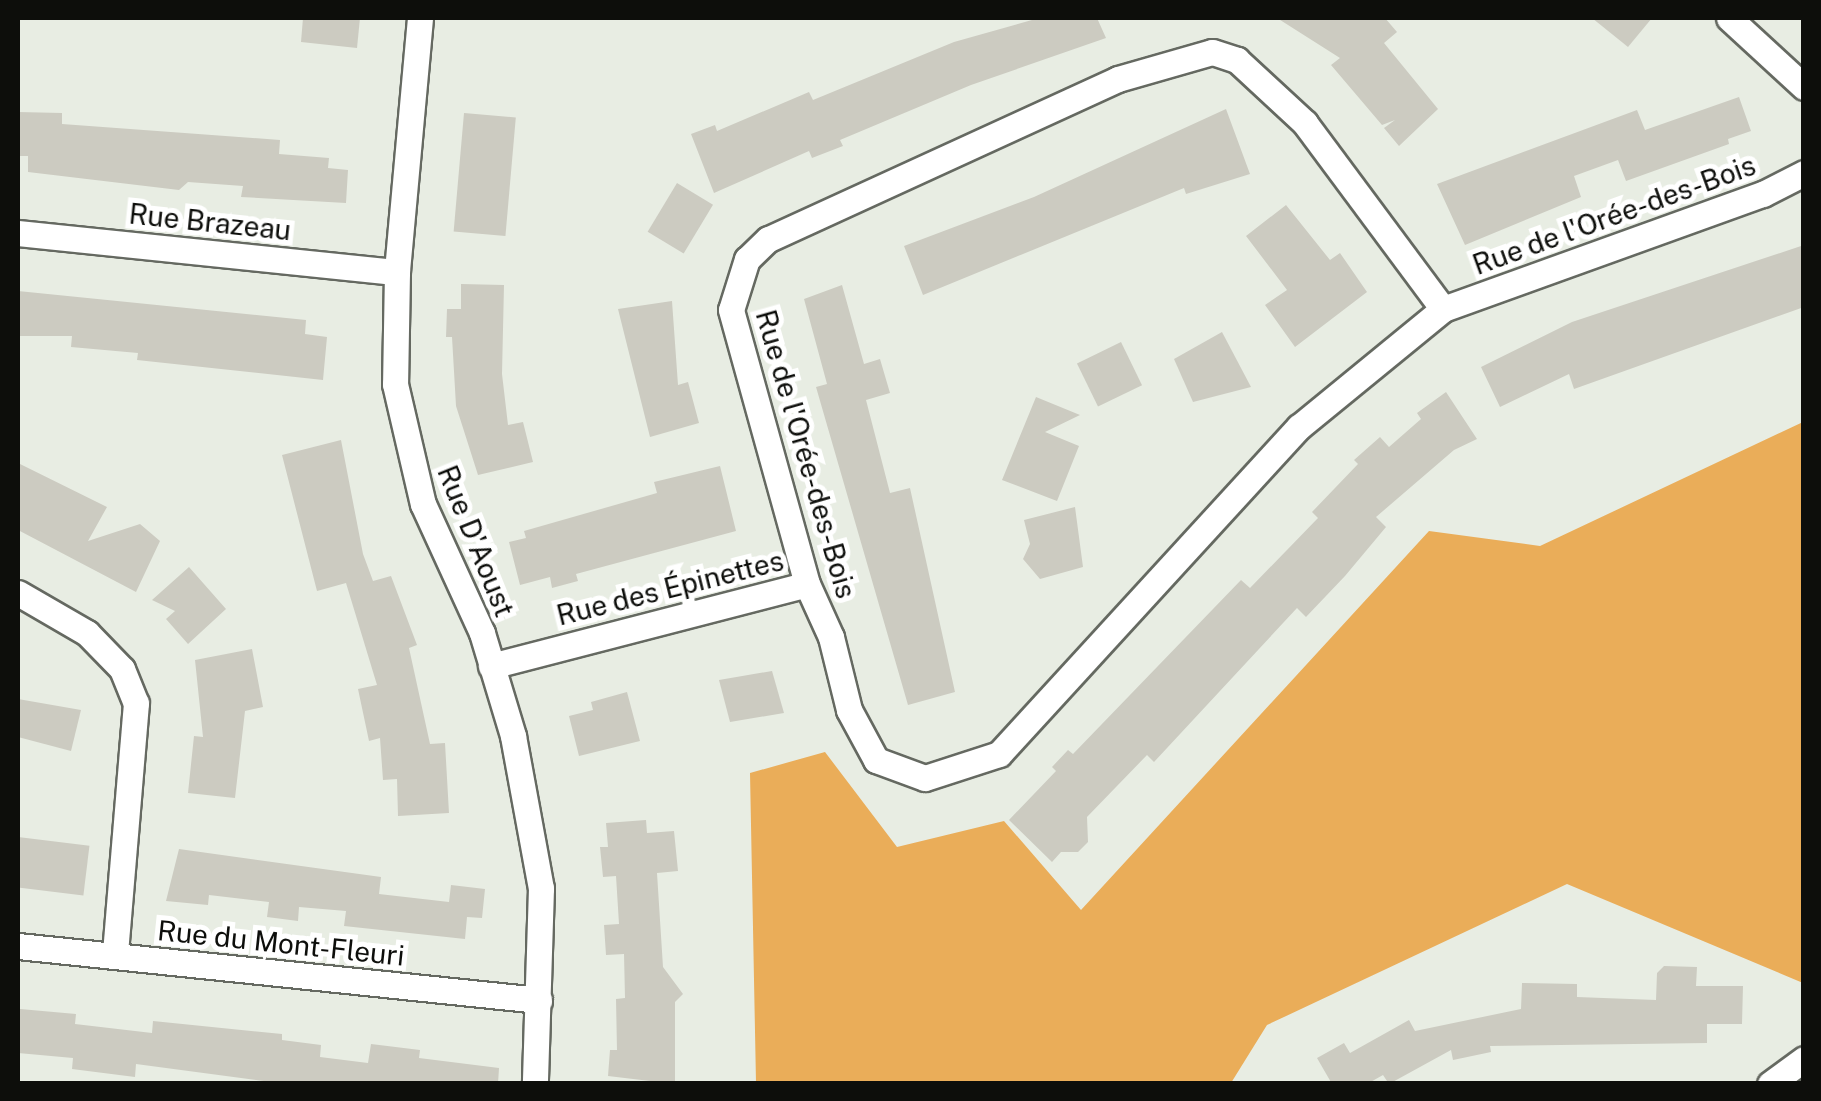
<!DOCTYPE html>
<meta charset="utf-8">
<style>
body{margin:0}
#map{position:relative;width:1821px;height:1101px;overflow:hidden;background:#e8ede3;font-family:"Public Sans",sans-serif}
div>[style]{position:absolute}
.forest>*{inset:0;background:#eaad59}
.building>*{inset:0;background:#cccbc1;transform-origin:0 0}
.roads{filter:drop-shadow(2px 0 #656961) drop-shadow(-2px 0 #656961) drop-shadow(0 2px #656961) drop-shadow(0 -2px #656961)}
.minor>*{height:25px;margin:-12.5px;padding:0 12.5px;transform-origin:12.5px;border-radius:12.5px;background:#fff}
span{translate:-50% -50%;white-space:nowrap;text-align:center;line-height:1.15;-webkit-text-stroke:10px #fff;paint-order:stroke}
.street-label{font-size:28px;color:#0d0e0b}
.frame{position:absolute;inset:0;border:20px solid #0d0e0b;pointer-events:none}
</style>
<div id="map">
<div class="forest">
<div style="clip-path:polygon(1803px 422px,1803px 983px,1567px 884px,1267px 1025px,1231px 1083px,756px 1083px,750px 773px,825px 752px,897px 847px,1004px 821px,1081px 910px,1429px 531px,1540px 546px)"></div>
</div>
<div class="building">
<div style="clip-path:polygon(303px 18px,360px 18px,357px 48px,301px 42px)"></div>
<div style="clip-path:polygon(1039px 18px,1097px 18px,1106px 38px,971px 85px,840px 140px,843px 146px,812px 158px,809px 151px,714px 193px,691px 134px,715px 125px,717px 131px,809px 92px,813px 100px,954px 42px)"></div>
<div style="clip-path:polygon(1277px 18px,1385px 18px,1397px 32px,1384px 43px,1438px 109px,1399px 146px,1384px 128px,1395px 120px,1382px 125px,1331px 65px,1340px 58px)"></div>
<div style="clip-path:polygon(1592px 18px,1652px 18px,1628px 47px)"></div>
<div style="clip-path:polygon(1739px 97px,1751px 131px,1728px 139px,1729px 144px,1626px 181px,1618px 160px,1574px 176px,1581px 197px,1465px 245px,1437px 184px,1637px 110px,1645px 130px)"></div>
<div style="clip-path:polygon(1226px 109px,1250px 174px,1186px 194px,1184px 188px,923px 295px,904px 246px,1034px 197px)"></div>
<div style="clip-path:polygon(18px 112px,62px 113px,62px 124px,280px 140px,279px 154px,329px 158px,328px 168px,348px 170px,346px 203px,241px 197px,243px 186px,188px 182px,179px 190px,28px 172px,28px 156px,18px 156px)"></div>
<div style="left:464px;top:113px;width:52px;height:119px;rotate:5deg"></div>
<div style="left:677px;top:183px;width:42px;height:57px;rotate:31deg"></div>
<div style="clip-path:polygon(1286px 205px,1330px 260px,1340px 253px,1367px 292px,1295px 347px,1265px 305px,1287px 290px,1246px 236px)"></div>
<div style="clip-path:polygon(1804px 245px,1804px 307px,1574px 389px,1569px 374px,1500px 407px,1481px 367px,1572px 322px)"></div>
<div style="clip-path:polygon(461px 284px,504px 285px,502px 374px,508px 425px,523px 422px,533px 462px,478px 475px,456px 406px,452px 337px,446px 337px,447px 309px,461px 309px)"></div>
<div style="clip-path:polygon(842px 285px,864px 364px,880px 359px,890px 393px,866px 400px,890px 493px,910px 488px,955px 692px,908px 705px,816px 387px,827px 384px,804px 299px)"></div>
<div style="clip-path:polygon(18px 291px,306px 320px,305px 334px,327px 337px,323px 380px,137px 360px,138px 353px,71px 347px,72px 336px,18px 336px)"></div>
<div style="clip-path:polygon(672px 301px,678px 385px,688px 382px,699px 423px,650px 437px,618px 309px)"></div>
<div style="clip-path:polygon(1222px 332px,1251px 387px,1193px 402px,1174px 359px)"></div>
<div style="left:1121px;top:342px;width:48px;height:49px;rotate:64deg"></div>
<div style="clip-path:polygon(1446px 392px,1477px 439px,1454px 450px,1376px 517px,1386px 527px,1345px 576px,1306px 617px,1297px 608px,1154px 762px,1147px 755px,1087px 817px,1088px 842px,1078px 852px,1061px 852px,1052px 862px,1009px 820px,1056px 771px,1052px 767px,1068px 750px,1073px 754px,1241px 580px,1250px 588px,1318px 518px,1312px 512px,1358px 464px,1354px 460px,1380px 437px,1389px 447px,1421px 419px,1417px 413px)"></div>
<div style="clip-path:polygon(1036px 397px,1080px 415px,1045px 432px,1079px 446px,1057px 501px,1002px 480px)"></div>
<div style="clip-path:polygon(341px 440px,363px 554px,373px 581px,391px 576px,417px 645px,409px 648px,430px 744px,445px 743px,449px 813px,398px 816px,397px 779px,383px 780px,380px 738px,369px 741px,358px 689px,377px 685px,346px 583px,317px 591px,282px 455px)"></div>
<div style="clip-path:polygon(18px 463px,107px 507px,88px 541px,140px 524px,160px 541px,136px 592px,18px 530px)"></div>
<div style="clip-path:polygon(720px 466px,736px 531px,576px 574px,578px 581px,552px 588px,550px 577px,520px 585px,509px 542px,526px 538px,524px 531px,657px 493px,654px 482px)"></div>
<div style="clip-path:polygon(1075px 507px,1083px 567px,1040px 579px,1023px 559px,1030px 544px,1024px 520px)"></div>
<div style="clip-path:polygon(189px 567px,226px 609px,188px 644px,166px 619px,175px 611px,152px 600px)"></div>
<div style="clip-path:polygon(252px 649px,263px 707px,245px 711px,235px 798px,188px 793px,194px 736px,203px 737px,195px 660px)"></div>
<div style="clip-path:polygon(772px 671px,784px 713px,730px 722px,719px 680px)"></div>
<div style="clip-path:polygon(627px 692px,640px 741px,579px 756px,569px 716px,593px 710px,591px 702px)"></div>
<div style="clip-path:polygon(18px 699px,81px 710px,71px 751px,18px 737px)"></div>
<div style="clip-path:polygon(646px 820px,647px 833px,674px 831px,678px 871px,657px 873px,663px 967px,683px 994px,675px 1002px,675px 1084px,608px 1076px,610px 1050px,617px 1050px,616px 999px,625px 998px,624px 954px,606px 955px,604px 925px,619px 924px,616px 876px,603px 877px,600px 847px,608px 847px,606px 823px)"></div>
<div style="left:18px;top:837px;width:72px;height:50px;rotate:7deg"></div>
<div style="clip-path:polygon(179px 849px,381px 877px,379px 894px,449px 902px,451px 885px,485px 889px,482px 918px,467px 917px,465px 939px,344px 926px,346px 911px,299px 907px,298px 921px,267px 917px,269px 902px,209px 895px,208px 905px,166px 901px)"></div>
<div style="clip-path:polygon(1664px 966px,1697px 967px,1696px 986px,1743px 986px,1742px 1024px,1707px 1024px,1707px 1043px,1490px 1046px,1491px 1052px,1453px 1060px,1451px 1050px,1389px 1084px,1383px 1075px,1367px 1084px,1332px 1084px,1317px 1058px,1344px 1043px,1350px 1053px,1409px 1020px,1415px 1031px,1521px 1009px,1522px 983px,1577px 984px,1577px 997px,1656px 1000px,1657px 973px)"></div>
<div style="clip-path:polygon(20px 1009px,76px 1014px,75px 1024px,152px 1033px,153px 1021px,282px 1034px,282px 1040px,321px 1045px,320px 1057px,368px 1063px,371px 1044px,420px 1050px,419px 1058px,499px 1068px,498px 1084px,287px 1084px,136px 1064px,135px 1077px,72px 1069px,73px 1058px,18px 1053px)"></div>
</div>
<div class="roads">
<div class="minor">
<div style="left:420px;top:18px;width:255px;rotate:95.2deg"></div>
<div style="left:397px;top:272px;width:112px;rotate:91deg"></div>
<div style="left:395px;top:384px;width:123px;rotate:76.9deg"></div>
<div style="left:423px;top:504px;width:142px;rotate:65.4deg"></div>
<div style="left:482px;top:633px;width:108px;rotate:73.2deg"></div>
<div style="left:513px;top:736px;width:155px;rotate:79.6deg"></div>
<div style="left:541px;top:888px;width:196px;rotate:91.8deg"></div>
<div style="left:1729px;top:18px;width:102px;rotate:42.6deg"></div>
<div style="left:18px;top:233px;width:381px;rotate:5.9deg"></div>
<div style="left:1443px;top:309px;width:232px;rotate:-126.6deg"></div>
<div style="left:1305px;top:123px;width:93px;rotate:-137.2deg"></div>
<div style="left:1237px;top:60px;width:26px;rotate:-162deg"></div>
<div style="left:1212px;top:52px;width:98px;rotate:164deg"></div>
<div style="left:1118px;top:79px;width:385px;rotate:155.4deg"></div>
<div style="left:768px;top:239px;width:29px;rotate:136deg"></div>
<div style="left:747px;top:259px;width:53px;rotate:107.4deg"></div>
<div style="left:731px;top:310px;width:284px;rotate:74.5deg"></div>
<div style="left:807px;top:584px;width:58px;rotate:65.6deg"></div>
<div style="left:831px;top:637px;width:75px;rotate:76.1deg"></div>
<div style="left:849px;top:710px;width:57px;rotate:61.6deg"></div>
<div style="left:876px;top:760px;width:52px;rotate:20.2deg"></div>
<div style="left:925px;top:778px;width:78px;rotate:-18deg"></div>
<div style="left:999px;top:754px;width:444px;rotate:-47.5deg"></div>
<div style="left:1299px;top:427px;width:186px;rotate:-39.3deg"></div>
<div style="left:1443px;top:309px;width:340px;rotate:-19.8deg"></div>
<div style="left:1763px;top:194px;width:46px;rotate:-27.1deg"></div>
<div style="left:18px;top:593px;width:80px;rotate:30.1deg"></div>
<div style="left:87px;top:633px;width:50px;rotate:45.8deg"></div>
<div style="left:122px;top:669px;width:37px;rotate:68deg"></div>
<div style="left:136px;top:703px;width:253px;rotate:94.8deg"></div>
<div style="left:491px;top:666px;width:326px;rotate:-14.5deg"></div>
<div style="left:18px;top:946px;width:524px;rotate:5.92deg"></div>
<div style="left:1770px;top:1084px;width:42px;rotate:-36.3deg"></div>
</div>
</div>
<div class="street-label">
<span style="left:1614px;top:215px;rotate:-20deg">Rue de l'Orée-des-Bois</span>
<span style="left:210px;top:222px;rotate:6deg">Rue Brazeau</span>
<span style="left:806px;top:454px;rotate:74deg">Rue de l'Orée-des-Bois</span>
<span style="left:476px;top:541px;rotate:68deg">Rue D'Aoust</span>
<span style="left:670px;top:588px;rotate:-14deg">Rue des Épinettes</span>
<span style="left:281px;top:943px;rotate:6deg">Rue du Mont-Fleuri</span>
</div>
<div class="frame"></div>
</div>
